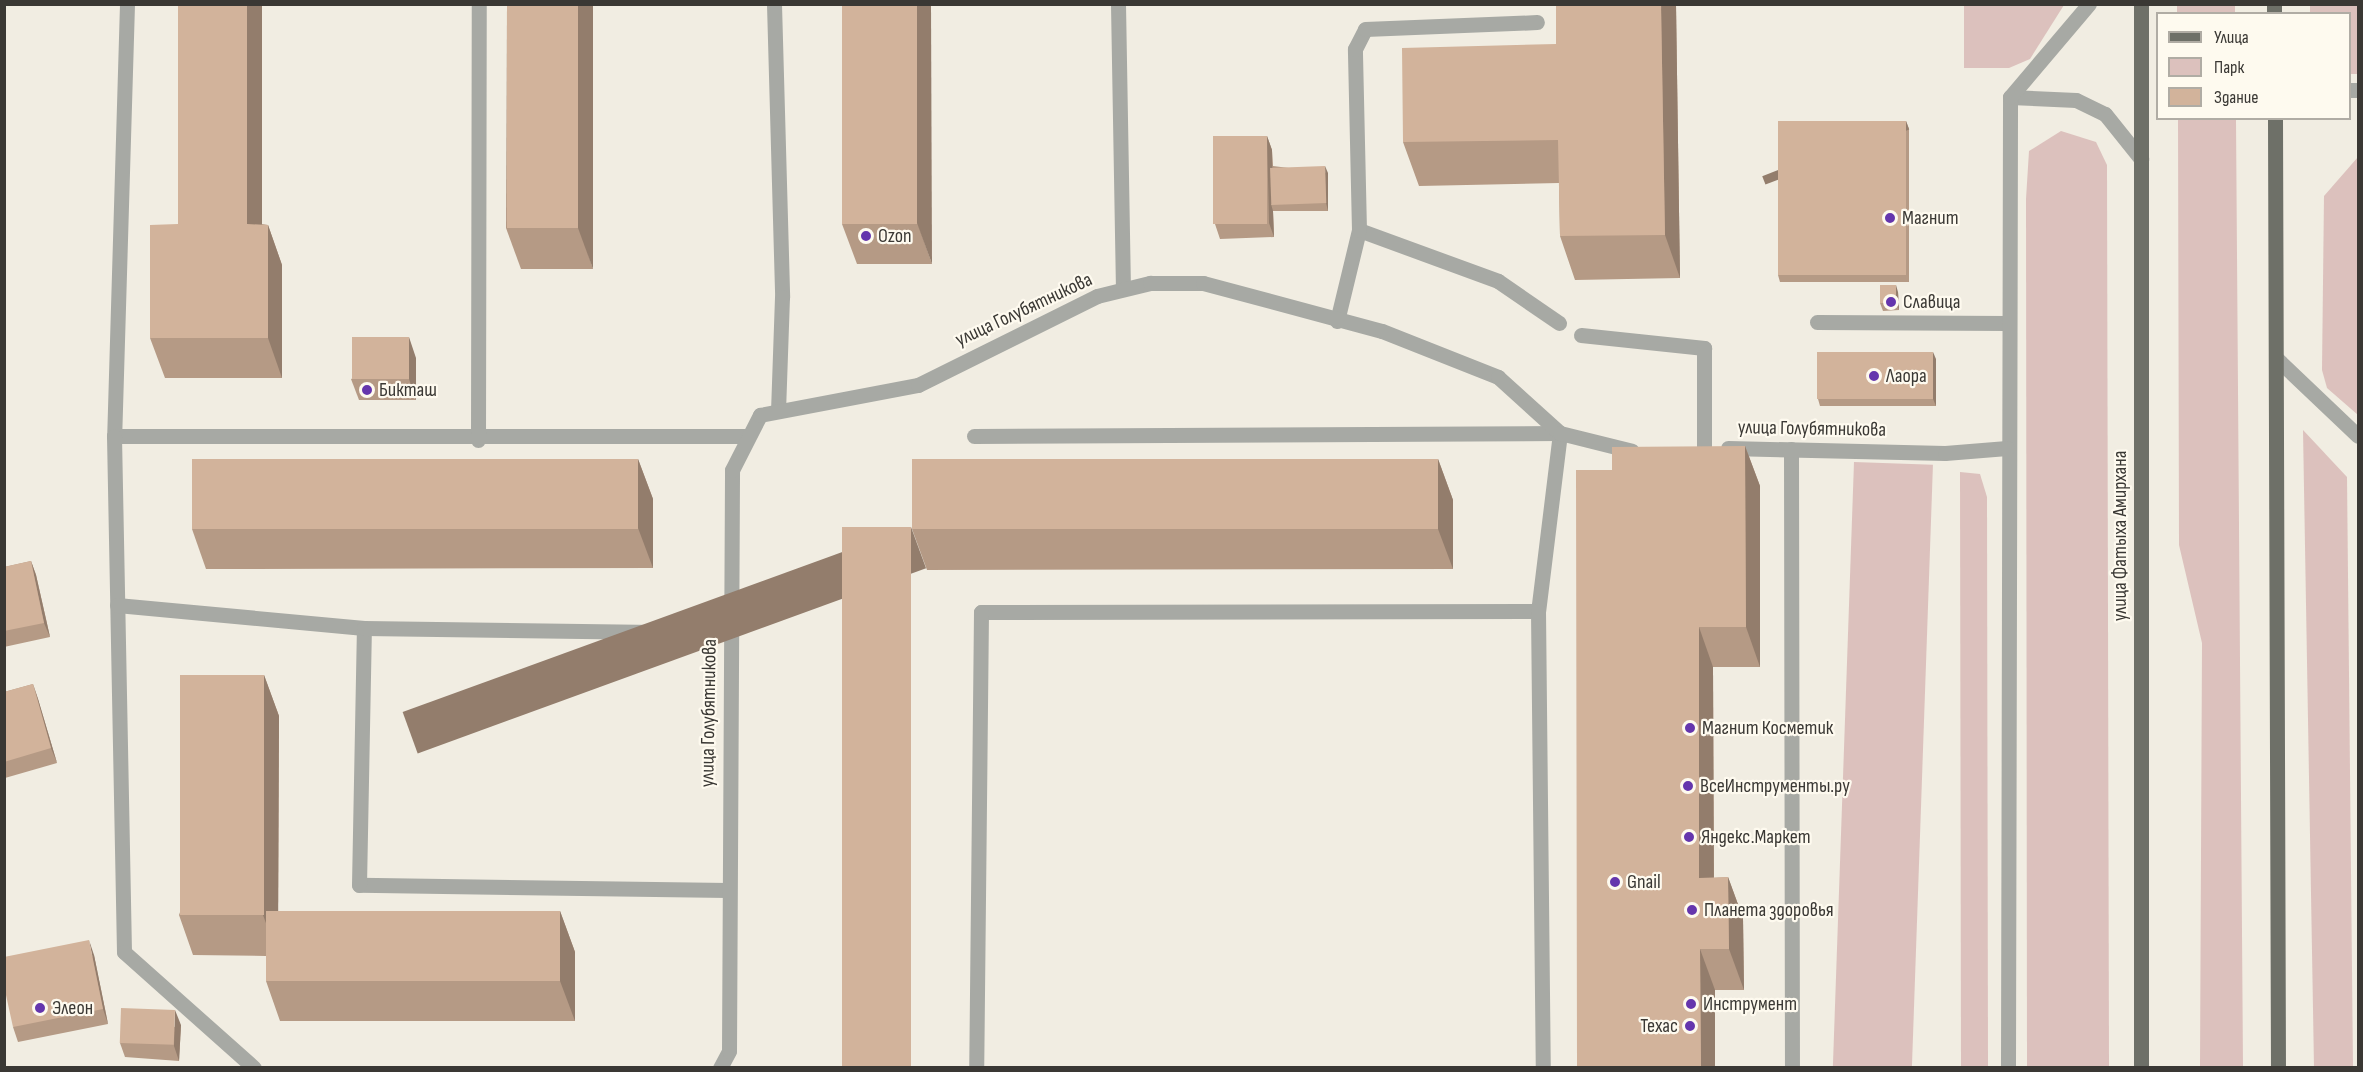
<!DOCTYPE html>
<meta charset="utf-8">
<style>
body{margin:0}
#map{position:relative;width:2363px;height:1072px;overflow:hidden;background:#f1ede2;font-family:"Sofia Sans Condensed",sans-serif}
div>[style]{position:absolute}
.green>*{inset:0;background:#dcc1bd;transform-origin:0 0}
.service>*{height:15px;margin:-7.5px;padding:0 7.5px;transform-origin:7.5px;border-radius:7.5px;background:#a7a9a4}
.minor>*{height:15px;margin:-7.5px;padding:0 7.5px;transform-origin:7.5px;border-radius:7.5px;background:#a7a9a4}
.primary>*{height:15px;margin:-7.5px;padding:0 7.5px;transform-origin:7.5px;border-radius:7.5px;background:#6e7068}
.wall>*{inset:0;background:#b59a85}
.shaded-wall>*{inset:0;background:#937d6c;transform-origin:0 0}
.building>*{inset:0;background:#d2b39b;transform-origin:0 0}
.dots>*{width:16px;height:16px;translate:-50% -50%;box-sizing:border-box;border:3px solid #fefaef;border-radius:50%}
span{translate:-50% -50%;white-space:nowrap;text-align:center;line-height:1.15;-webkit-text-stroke:4.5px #fefaef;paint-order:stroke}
.poi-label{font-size:20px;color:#3a3834}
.left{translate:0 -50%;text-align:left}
.right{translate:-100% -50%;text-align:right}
.street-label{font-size:20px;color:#3a3834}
.frame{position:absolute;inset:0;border:6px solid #3a3834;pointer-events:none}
.legend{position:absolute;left:2156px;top:12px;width:195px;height:108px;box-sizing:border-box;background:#fefaef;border:2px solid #b0aca4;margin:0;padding:8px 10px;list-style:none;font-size:18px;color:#3a3834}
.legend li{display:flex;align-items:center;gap:12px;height:30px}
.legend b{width:30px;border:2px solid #b0aca4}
</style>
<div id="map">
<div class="green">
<div style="clip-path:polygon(1964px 5px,1964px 4px,2064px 5px,2030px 59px,2009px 68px,1964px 68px)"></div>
<div style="left:2177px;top:5px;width:58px;height:8px"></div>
<div style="clip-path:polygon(2310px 5px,2358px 5px,2358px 74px,2350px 74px,2350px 14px,2310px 13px)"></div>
<div style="clip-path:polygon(2178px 119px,2236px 119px,2243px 1067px,2200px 1067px,2202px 643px,2179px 545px)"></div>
<div style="clip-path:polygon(2061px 131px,2096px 142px,2107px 165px,2109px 1067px,2027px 1067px,2026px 199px,2029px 151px)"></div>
<div style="clip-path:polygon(2358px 157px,2358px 415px,2327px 388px,2322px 370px,2324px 196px)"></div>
<div style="clip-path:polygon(2303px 430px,2347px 477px,2353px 1067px,2314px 1067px)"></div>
<div style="left:1854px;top:462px;width:79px;height:605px;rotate:2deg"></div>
<div style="clip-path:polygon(1960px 472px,1980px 474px,1987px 497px,1988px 1068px,1961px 1067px)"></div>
</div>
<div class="service">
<div style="left:127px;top:4px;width:432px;rotate:91.7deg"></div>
<div style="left:114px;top:436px;width:631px"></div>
<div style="left:774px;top:4px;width:293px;rotate:88.4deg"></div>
<div style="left:782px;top:297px;width:113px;rotate:92deg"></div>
<div style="left:1118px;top:4px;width:285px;rotate:89deg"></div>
<div style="left:2350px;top:90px;width:8px"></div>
<div style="left:2010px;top:97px;width:66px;rotate:2.6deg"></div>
<div style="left:2076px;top:100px;width:32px;rotate:26deg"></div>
<div style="left:2105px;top:114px;width:58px;rotate:51.3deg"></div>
<div style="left:1359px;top:230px;width:148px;rotate:20.1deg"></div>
<div style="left:1498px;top:281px;width:74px;rotate:34.5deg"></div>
<div style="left:1337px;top:321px;width:94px;rotate:-76.4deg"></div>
<div style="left:1359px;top:230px;width:181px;rotate:-91.3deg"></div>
<div style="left:1355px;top:49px;width:22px;rotate:-63deg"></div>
<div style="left:1365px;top:29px;width:172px;rotate:-2.3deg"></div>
<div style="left:1817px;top:322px;width:190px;rotate:0.3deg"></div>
<div style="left:1581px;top:335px;width:124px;rotate:6deg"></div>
<div style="left:1704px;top:348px;width:100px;rotate:90deg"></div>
<div style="left:2276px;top:358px;width:113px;rotate:43.6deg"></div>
<div style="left:114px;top:436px;width:516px;rotate:88.89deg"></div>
<div style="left:124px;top:952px;width:174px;rotate:41.7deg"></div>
<div style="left:974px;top:436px;width:586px;rotate:-0.29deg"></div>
<div style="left:1560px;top:433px;width:179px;rotate:97deg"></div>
<div style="left:1538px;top:611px;width:557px;rotate:179.9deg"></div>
<div style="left:981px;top:612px;width:456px;rotate:90.6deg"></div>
<div style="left:478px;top:440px;width:436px;rotate:-89.9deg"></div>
<div style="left:1791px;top:449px;width:619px;rotate:89.91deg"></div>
<div style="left:117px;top:605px;width:248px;rotate:5.3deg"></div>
<div style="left:1538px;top:611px;width:457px;rotate:89.4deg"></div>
<div style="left:728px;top:890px;width:369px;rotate:-179.2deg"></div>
<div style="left:359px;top:885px;width:257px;rotate:-88.9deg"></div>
<div style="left:364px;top:628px;width:366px;rotate:0.8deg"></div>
<div style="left:2008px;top:1068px;width:971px;rotate:-89.88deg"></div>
<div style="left:2010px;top:97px;width:122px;rotate:-49.7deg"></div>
</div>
<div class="minor">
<div style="left:1728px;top:448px;width:217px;rotate:1.3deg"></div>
<div style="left:1945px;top:453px;width:62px;rotate:-4.6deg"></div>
<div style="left:720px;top:1068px;width:19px;rotate:-62deg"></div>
<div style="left:729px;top:1051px;width:581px;rotate:-89.7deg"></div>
<div style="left:732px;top:470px;width:62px;rotate:-63deg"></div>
<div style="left:760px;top:415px;width:161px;rotate:-10.8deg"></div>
<div style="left:918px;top:385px;width:200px;rotate:-26.4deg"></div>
<div style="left:1097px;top:296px;width:55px;rotate:-13.8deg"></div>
<div style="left:1150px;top:283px;width:53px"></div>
<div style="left:1203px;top:283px;width:185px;rotate:15deg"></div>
<div style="left:1382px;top:331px;width:125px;rotate:21.6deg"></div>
<div style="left:1498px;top:377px;width:84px;rotate:42.1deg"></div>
<div style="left:1560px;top:433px;width:74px;rotate:14deg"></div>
</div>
<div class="primary">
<div style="left:2141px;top:4px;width:1064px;rotate:90deg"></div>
<div style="left:2274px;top:4px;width:10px;rotate:90deg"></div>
<div style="left:2275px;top:118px;width:950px;rotate:89.82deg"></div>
</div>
<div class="wall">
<div style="clip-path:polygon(178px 4px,262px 4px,262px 224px,268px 225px,282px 265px,282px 378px,165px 378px,150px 338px,178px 224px)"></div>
<div style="clip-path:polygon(507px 4px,593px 269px,521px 269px,506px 228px)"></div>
<div style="clip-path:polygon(842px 4px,932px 264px,857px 264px,842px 224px)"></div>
<div style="clip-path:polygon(1676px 4px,1680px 278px,1575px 280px,1560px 236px,1559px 183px,1419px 186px,1403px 142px,1556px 44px)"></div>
<div style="clip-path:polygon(1906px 121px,1909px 129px,1909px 282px,1780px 282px,1778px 275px)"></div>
<div style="clip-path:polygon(1267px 136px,1272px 150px,1273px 166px,1328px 173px,1328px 211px,1273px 211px,1274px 237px,1220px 239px,1215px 224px)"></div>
<div style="clip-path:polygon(1898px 292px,1899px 310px,1883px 311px,1880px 303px)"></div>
<div style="clip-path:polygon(416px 358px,416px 400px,359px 400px,351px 379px)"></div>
<div style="clip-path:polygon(1936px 359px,1936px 406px,1820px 406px,1818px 399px)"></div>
<div style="clip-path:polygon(1745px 446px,1760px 486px,1760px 667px,1713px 667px,1714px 878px,1728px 877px,1743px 918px,1744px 990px,1715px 990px,1715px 1068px,1577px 1068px,1612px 470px)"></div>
<div style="clip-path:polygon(638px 459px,653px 499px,653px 568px,206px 569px,192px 529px)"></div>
<div style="clip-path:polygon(1438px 459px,1453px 500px,1453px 569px,927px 570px,912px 529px)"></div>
<div style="clip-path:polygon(31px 561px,36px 575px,50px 637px,4px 647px,4px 567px)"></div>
<div style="clip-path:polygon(264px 675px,279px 716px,278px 911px,560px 911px,575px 952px,575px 1021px,280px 1021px,266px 981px,266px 956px,193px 955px,179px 915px)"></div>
<div style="clip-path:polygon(33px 684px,38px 699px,57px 763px,5px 778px,4px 692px)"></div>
<div style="clip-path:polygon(94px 955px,108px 1024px,18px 1042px,13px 1027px)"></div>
<div style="clip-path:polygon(181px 1025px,179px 1061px,125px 1057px,120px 1043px)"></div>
</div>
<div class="shaded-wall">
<div style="clip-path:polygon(247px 4px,262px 4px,262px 264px,247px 224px)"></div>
<div style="clip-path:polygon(578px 4px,593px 4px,593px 269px,578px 228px)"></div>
<div style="clip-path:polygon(917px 4px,931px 4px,932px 264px,917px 223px)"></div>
<div style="clip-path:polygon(1661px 4px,1676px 5px,1680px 278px,1665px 235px)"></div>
<div style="left:1906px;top:121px;width:9px;height:154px;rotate:69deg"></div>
<div style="clip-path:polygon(1267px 136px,1272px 150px,1273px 204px,1271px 204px,1273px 211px,1274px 237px,1269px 223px)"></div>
<div style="clip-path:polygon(1325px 166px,1328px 173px,1328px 211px,1326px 203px)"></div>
<div style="clip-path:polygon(268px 225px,282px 265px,282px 378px,268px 338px)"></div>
<div style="clip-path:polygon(1896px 285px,1898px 292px,1899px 310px,1896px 303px)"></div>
<div style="clip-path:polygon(409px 337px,416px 358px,416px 400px,409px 379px)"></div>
<div style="clip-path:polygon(1933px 352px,1936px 359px,1936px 406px,1933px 399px)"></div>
<div style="clip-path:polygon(1745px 446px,1760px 486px,1760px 667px,1746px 627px)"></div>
<div style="clip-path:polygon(638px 459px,653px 499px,653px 568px,638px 528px)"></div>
<div style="clip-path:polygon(1438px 459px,1453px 500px,1453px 569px,1438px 529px)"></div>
<div style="left:911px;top:527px;width:44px;height:541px;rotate:70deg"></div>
<div style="clip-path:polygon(31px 561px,36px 575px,50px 637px,44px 623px)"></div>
<div style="clip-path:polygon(1699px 627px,1713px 667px,1714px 918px,1699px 878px)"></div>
<div style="clip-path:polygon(264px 675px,279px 716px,278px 956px,263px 915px)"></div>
<div style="clip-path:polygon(33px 684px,38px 699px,57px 763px,51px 748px)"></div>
<div style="clip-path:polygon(1728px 877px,1743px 918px,1744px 990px,1729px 949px)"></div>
<div style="clip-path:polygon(560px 911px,575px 952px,575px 1021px,560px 981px)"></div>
<div style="clip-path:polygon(89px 940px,94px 955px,108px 1024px,103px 1009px)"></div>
<div style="clip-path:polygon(1700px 949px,1715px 990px,1715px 1068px,1701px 1068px)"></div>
<div style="clip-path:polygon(175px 1010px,181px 1025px,179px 1061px,174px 1046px)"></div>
</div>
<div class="building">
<div style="clip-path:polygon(178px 4px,247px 4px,247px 224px,268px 225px,268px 338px,150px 338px,150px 225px,178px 224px)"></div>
<div style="left:507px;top:4px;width:71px;height:224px"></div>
<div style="left:842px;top:4px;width:75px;height:220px"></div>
<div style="clip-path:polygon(1556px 4px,1661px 4px,1665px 235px,1560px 236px,1558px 140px,1403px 142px,1402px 48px,1556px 44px)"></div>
<div style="left:1778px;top:121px;width:128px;height:154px"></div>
<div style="left:1213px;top:136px;width:54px;height:88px"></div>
<div style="left:1325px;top:166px;width:37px;height:55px;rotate:88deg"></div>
<div style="left:1896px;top:285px;width:18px;height:16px;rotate:90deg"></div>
<div style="left:352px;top:337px;width:57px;height:42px"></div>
<div style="left:1817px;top:352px;width:116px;height:47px"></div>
<div style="clip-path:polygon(1745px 446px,1746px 627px,1699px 627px,1699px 878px,1728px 877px,1729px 949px,1700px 949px,1701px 1068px,1577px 1068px,1576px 470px,1612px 470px,1612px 447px)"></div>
<div style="left:192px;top:459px;width:446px;height:70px"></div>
<div style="left:1438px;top:459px;width:70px;height:526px;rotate:90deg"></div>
<div style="left:842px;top:527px;width:69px;height:541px"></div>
<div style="clip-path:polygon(31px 561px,44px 623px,4px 631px,4px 567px)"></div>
<div style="left:180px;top:675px;width:84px;height:240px"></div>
<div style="clip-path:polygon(33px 684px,51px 748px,4px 762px,4px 692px)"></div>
<div style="left:266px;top:911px;width:294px;height:70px"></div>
<div style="clip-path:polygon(89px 940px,103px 1009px,13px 1027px,4px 986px,4px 957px)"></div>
<div style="left:121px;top:1008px;width:54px;height:35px;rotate:2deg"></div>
</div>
<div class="dots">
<div style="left:1890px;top:218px;background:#6536ad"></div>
<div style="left:866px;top:236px;background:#6536ad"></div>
<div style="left:1891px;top:302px;background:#6536ad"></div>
<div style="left:1874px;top:376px;background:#6536ad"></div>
<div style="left:367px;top:390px;background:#6536ad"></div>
<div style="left:1690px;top:728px;background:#6536ad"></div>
<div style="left:1688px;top:786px;background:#6536ad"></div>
<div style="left:1689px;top:837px;background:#6536ad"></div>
<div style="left:1615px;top:882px;background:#6536ad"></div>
<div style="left:1692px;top:910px;background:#6536ad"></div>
<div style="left:1691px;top:1004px;background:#6536ad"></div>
<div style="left:40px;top:1008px;background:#6536ad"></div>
<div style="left:1690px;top:1026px;background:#6536ad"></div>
</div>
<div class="poi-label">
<span class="left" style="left:1902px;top:218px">Магнит</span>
<span class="left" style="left:878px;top:236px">Ozon</span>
<span class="left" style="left:1903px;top:302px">Славица</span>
<span class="left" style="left:1886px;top:376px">Лаора</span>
<span class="left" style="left:379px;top:390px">Бикташ</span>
<span class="left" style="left:1702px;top:728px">Магнит Косметик</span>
<span class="left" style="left:1700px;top:786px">ВсеИнструменты.ру</span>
<span class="left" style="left:1701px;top:837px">Яндекс.Маркет</span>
<span class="left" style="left:1627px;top:882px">Gnail</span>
<span class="left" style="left:1704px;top:910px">Планета здоровья</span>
<span class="left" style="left:1703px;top:1004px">Инструмент</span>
<span class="left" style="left:52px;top:1008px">Элеон</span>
<span class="right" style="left:1678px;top:1026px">Техас</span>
</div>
<div class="street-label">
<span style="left:1024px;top:310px;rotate:-25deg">улица Голубятникова</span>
<span style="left:1812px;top:429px;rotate:1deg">улица Голубятникова</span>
<span style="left:2120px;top:536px;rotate:-90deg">улица Фатыха Амирхана</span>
<span style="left:709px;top:713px;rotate:-89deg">улица Голубятникова</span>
</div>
<div class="frame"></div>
<ul class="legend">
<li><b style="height:8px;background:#6e7068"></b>Улица</li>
<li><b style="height:16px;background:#dcc1bd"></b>Парк</li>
<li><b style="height:16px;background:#d2b39b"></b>Здание</li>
</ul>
</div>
